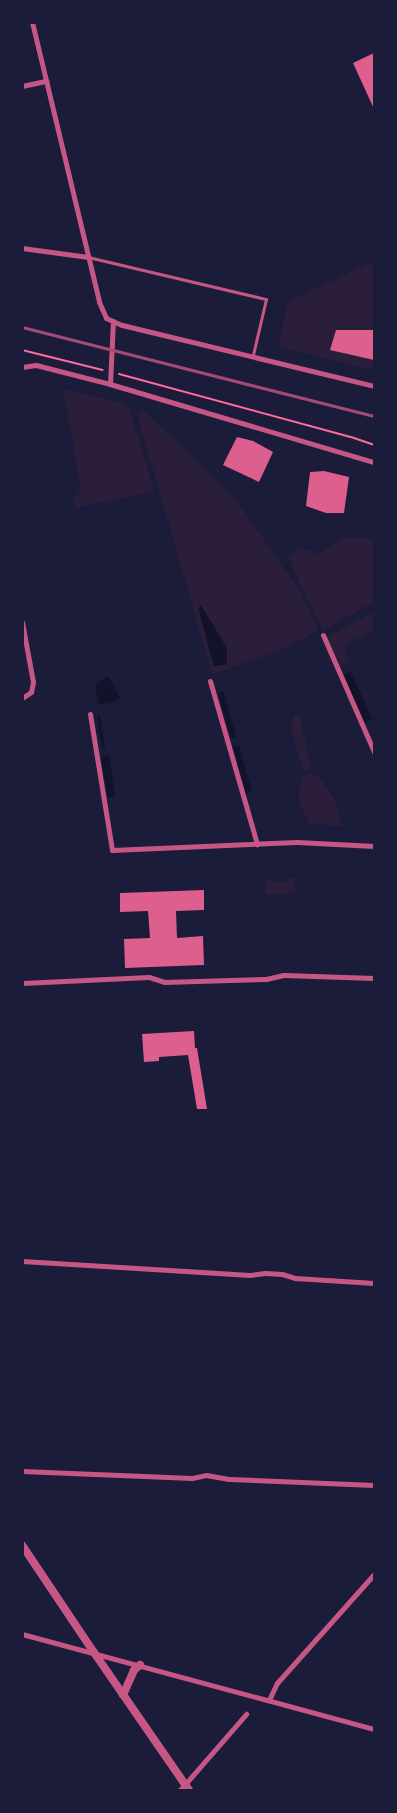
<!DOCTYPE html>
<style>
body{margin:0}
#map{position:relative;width:397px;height:1813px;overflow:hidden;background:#1b1b3a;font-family:"Fira Sans",sans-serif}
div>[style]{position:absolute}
.green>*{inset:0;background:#2a1e3b}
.water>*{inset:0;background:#12122b;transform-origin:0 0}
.stream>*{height:3px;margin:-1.5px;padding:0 1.5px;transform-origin:1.5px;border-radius:1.5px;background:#12122b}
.building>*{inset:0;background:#dd5f8e}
.path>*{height:2px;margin:-1px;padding:0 1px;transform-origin:1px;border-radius:1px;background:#ff6b9d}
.service>*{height:3px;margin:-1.5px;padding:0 1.5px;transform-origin:1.5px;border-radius:1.5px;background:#c65784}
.minor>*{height:5px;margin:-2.5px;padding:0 2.5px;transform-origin:2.5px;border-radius:2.5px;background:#c65784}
.tertiary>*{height:8px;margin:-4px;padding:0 4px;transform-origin:4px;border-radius:4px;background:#c65784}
.rail>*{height:3px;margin:-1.5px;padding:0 1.5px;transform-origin:1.5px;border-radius:1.5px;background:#a44b75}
span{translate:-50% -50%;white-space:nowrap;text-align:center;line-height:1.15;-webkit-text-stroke:4.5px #1b1b3a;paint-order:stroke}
.frame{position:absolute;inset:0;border:24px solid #1b1b3a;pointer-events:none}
</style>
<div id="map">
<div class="green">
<div style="clip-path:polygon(374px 261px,374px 370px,278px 346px,288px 301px)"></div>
<div style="clip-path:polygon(63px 389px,123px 403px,129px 406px,154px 492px,75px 508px,73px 501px,81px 490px)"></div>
<div style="clip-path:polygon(144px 411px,204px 467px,239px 504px,297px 587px,319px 631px,278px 651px,212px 675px,137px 414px)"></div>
<div style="clip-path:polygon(347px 537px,374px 539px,374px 602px,323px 630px,288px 558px,300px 547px,318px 554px)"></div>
<div style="clip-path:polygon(374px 612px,374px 637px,372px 632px,343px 645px,350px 661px,340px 666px,327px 637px)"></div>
<div style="clip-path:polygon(294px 714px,300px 716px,311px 769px,303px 770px,290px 728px)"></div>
<div style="clip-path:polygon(311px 773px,319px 777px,333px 796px,343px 826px,309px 824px,299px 803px,299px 792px,302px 777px)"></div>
<div style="clip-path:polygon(287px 878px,295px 878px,295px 893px,265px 895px,265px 879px,280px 882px,287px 882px)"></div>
</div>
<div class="water">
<div style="clip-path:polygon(201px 605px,227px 648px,227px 664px,214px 666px,198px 608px)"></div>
<div style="left:351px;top:672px;width:52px;height:8px;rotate:66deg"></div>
<div style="clip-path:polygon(108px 676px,120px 698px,114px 702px,99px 705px,95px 686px)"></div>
<div style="clip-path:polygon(224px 692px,236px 737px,231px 738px,218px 693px)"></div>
<div style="left:239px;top:745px;width:49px;height:6px;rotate:75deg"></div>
<div style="clip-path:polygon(109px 755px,115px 796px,108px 798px,101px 757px)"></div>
</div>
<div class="stream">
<div style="left:98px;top:716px;width:31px;rotate:81deg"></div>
</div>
<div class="building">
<div style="clip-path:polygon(374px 53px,374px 109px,353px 63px)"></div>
<div style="clip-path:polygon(336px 330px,374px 330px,374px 360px,330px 350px)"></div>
<div style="clip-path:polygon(237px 437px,253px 441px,273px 452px,259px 482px,223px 465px)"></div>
<div style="clip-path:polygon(324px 471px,349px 477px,344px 513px,326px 513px,306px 506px,310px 472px)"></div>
<div style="clip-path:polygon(204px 890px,204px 910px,176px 911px,177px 938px,203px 936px,204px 965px,125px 968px,124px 939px,150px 938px,148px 911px,120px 912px,120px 893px)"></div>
<div style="clip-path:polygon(194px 1031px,195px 1048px,197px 1048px,207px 1109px,197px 1109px,188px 1055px,159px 1057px,159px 1061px,144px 1062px,142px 1034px)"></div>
</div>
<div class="path">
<div style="left:22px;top:350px;width:83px;rotate:13.9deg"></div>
<div style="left:119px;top:374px;width:240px;rotate:15.2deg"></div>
<div style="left:351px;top:437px;width:24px;rotate:19deg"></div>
</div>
<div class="service">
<div style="left:88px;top:257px;width:183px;rotate:13.3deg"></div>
<div style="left:266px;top:299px;width:57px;rotate:103.1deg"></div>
</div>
<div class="minor">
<div style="left:32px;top:22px;width:288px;rotate:76.5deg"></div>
<div style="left:99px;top:302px;width:17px;rotate:66deg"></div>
<div style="left:106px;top:318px;width:17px;rotate:24deg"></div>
<div style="left:122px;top:325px;width:259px;rotate:13.6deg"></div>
<div style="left:22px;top:86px;width:25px;rotate:-12deg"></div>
<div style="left:22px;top:248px;width:67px;rotate:7.8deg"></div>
<div style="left:22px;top:367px;width:14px;rotate:-8deg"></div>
<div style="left:36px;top:365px;width:76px;rotate:14.4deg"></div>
<div style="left:110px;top:384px;width:275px;rotate:16.5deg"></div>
<div style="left:110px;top:384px;width:63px;rotate:-87.3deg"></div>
<div style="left:22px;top:622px;width:61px;rotate:79.6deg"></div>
<div style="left:33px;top:682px;width:10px;rotate:101deg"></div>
<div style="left:31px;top:692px;width:11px;rotate:146deg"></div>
<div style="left:323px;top:635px;width:128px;rotate:66.4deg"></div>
<div style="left:210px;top:681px;width:170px;rotate:73.9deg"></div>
<div style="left:90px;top:714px;width:138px;rotate:80.8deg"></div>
<div style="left:112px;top:850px;width:185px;rotate:-2.5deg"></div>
<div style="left:297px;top:842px;width:77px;rotate:3deg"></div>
<div style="left:22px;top:983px;width:127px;rotate:-2.7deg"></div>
<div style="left:149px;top:977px;width:16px;rotate:18deg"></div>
<div style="left:164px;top:982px;width:102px;rotate:-1.7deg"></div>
<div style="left:266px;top:979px;width:18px;rotate:-13deg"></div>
<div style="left:284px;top:975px;width:90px;rotate:1.9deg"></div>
<div style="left:22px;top:1261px;width:228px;rotate:3.5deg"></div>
<div style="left:250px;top:1275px;width:15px;rotate:-8deg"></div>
<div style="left:265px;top:1273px;width:17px;rotate:3deg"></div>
<div style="left:282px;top:1274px;width:14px;rotate:17deg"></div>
<div style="left:295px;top:1278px;width:79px;rotate:3.6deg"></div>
<div style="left:22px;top:1471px;width:170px;rotate:2.4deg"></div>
<div style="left:192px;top:1478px;width:14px;rotate:-12deg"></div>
<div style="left:206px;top:1475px;width:23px;rotate:10deg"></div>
<div style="left:229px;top:1479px;width:145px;rotate:2.4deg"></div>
<div style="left:22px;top:1634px;width:365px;rotate:15.1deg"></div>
<div style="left:269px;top:1700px;width:19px;rotate:-65deg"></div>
<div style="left:277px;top:1683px;width:146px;rotate:-48.3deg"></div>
<div style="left:180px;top:1790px;width:101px;rotate:-49deg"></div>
</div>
<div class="tertiary">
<div style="left:22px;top:1545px;width:128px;rotate:56.2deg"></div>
<div style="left:93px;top:1651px;width:169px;rotate:55.4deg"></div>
<div style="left:123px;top:1695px;width:27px;rotate:-66deg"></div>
<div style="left:134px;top:1670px;width:8px;rotate:-40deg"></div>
</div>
<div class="rail">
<div style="left:22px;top:327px;width:363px;rotate:14.2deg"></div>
</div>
<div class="frame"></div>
</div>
